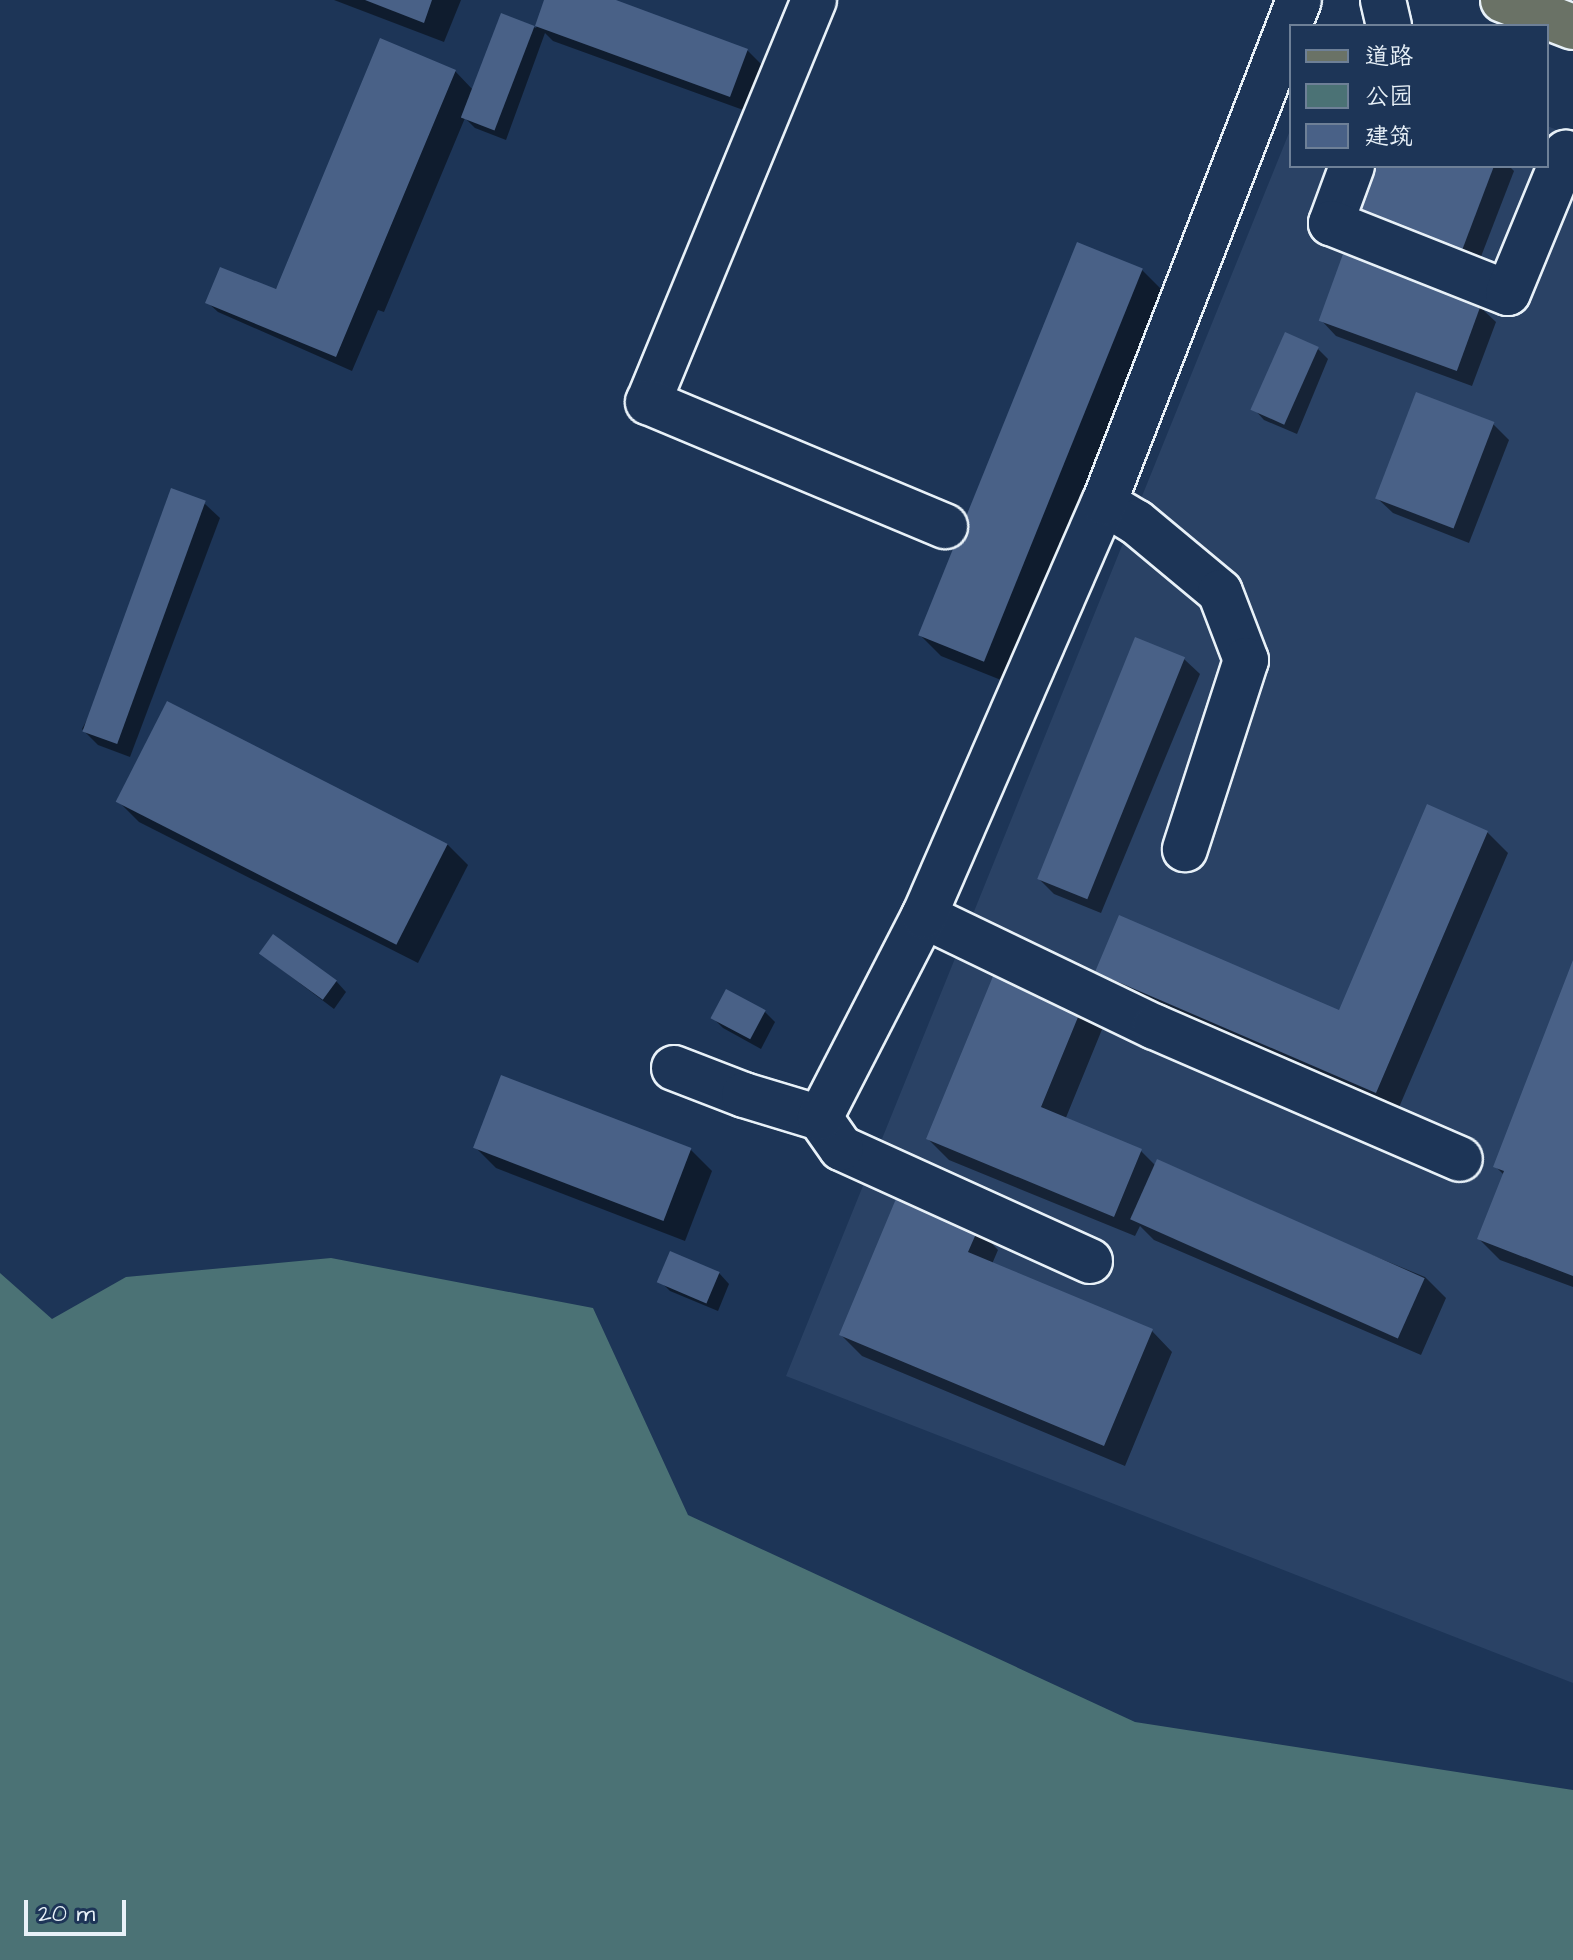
<!DOCTYPE html>
<meta charset="utf-8">
<style>
body{margin:0}
#map{position:relative;width:1573px;height:1960px;overflow:hidden;background:#1d3557;font-family:"Architects Daughter","LXGW WenKai TC",sans-serif}
div>[style]{position:absolute}
.built>*{inset:0;background:#2a4265}
.green>*{inset:0;background:#4b7275}
.shadow>*{inset:0;background:#0007}
.building>*{inset:0;background:#496187;transform-origin:0 0}
.roads{filter:drop-shadow(2px 0 #e8f1f8) drop-shadow(-2px 0 #e8f1f8) drop-shadow(0 2px #e8f1f8) drop-shadow(0 -2px #e8f1f8)}
.minor>*{height:44px;margin:-22px;padding:0 22px;transform-origin:22px;border-radius:22px;background:#1d3557}
.major>*{height:44px;margin:-22px;padding:0 22px;transform-origin:22px;border-radius:22px;background:#6a7266}
span{translate:-50% -50%;white-space:nowrap;text-align:center;line-height:1.15;-webkit-text-stroke:7px #1d3557;paint-order:stroke}
.legend{position:absolute;left:1289px;top:24px;width:260px;height:144px;box-sizing:border-box;background:#1d3557;border:2px solid #6e8097;margin:0;padding:10px 14px;list-style:none;font-size:24px;color:#e8f1f8}
.legend li{display:flex;align-items:center;gap:16px;height:40px}
.legend b{width:40px;border:2px solid #6e8097}
.scale{position:absolute;left:24px;top:1900px;width:102px;height:36px;box-sizing:border-box;border:4px solid #e8f1f8;border-top:0;padding-left:10px;font-size:24px;line-height:28px;white-space:nowrap;color:#e8f1f8;-webkit-text-stroke:6px #1d3557;paint-order:stroke}
</style>
<div id="map">
<div class="built">
<div style="clip-path:polygon(1547px 126px,1573px 136px,1573px 1683px,786px 1376px,1291px 128px,1291px 166px,1547px 166px)"></div>
</div>
<div class="green">
<div style="clip-path:polygon(331px 1258px,593px 1308px,688px 1515px,1135px 1722px,1573px 1790px,1573px 1960px,0 1960px,0 1273px,52px 1319px,126px 1277px)"></div>
</div>
<div class="shadow">
<div style="clip-path:polygon(334px 0,461px 0,444px 42px)"></div>
<div style="clip-path:polygon(546px 0,610px 0,747px 50px,763px 66px,746px 111px,553px 41px,545px 33px,506px 140px,475px 128px,465px 118px,384px 312px,378px 310px,352px 371px,218px 312px,207px 302px,274px 291px,455px 71px,474px 91px,502px 16px,536px 28px)"></div>
<div style="clip-path:polygon(1369px 166px,1509px 166px,1514px 171px,1477px 267px)"></div>
<div style="clip-path:polygon(1142px 270px,1163px 291px,1006px 682px,941px 656px,920px 635px)"></div>
<div style="clip-path:polygon(1480px 307px,1496px 322px,1472px 386px,1336px 336px,1321px 320px)"></div>
<div style="clip-path:polygon(1318px 349px,1328px 359px,1297px 434px,1264px 420px,1254px 409px)"></div>
<div style="clip-path:polygon(1493px 424px,1509px 440px,1469px 543px,1393px 513px,1377px 498px)"></div>
<div style="clip-path:polygon(204px 503px,220px 518px,130px 757px,98px 745px,82px 729px)"></div>
<div style="clip-path:polygon(1184px 659px,1200px 674px,1101px 913px,1054px 894px,1038px 878px)"></div>
<div style="clip-path:polygon(118px 801px,447px 844px,468px 865px,418px 963px,139px 822px)"></div>
<div style="clip-path:polygon(1487px 832px,1508px 853px,1397px 1112px,1118px 993px,1097px 972px,1340px 1012px)"></div>
<div style="clip-path:polygon(261px 954px,336px 981px,346px 992px,334px 1009px)"></div>
<div style="clip-path:polygon(1573px 965px,1573px 1287px,1500px 1260px,1479px 1239px,1504px 1175px,1496px 1167px)"></div>
<div style="clip-path:polygon(727px 992px,765px 1012px,775px 1022px,761px 1049px,723px 1028px,713px 1018px)"></div>
<div style="clip-path:polygon(1082px 1006px,1103px 1027px,1065px 1120px,1141px 1151px,1156px 1166px,1425px 1277px,1446px 1298px,1421px 1355px,1154px 1240px,1140px 1226px,1135px 1236px,949px 1160px,928px 1139px)"></div>
<div style="clip-path:polygon(475px 1147px,691px 1150px,712px 1171px,685px 1241px,496px 1168px)"></div>
<div style="clip-path:polygon(978px 1229px,998px 1250px,992px 1264px,1152px 1331px,1172px 1352px,1125px 1466px,862px 1356px,841px 1335px)"></div>
<div style="clip-path:polygon(719px 1273px,729px 1284px,718px 1311px,670px 1291px,660px 1281px)"></div>
</div>
<div class="building">
<div style="clip-path:polygon(365px 0,432px 0,424px 23px)"></div>
<div style="clip-path:polygon(544px 0,616px 0,748px 49px,730px 97px,535px 26px)"></div>
<div style="left:501px;top:13px;width:36px;height:112px;rotate:21deg"></div>
<div style="clip-path:polygon(380px 38px,456px 70px,336px 357px,205px 303px,220px 267px,276px 289px)"></div>
<div style="clip-path:polygon(1367px 166px,1494px 166px,1461px 253px,1350px 210px)"></div>
<div style="left:1077px;top:242px;width:71px;height:424px;rotate:22deg"></div>
<div style="left:1343px;top:254px;width:147px;height:71px;rotate:20deg"></div>
<div style="left:1285px;top:332px;width:37px;height:85px;rotate:24deg"></div>
<div style="left:1416px;top:392px;width:84px;height:114px;rotate:21deg"></div>
<div style="left:171px;top:488px;width:37px;height:259px;rotate:20deg"></div>
<div style="left:1135px;top:637px;width:54px;height:261px;rotate:22deg"></div>
<div style="left:167px;top:701px;width:315px;height:113px;rotate:27deg"></div>
<div style="clip-path:polygon(1427px 804px,1488px 831px,1376px 1093px,1095px 972px,1119px 915px,1339px 1010px)"></div>
<div style="left:273px;top:934px;width:79px;height:24px;rotate:36deg"></div>
<div style="clip-path:polygon(1573px 960px,1573px 1276px,1477px 1239px,1504px 1171px,1493px 1167px)"></div>
<div style="clip-path:polygon(996px 969px,1083px 1005px,1041px 1107px,1142px 1149px,1114px 1217px,926px 1139px)"></div>
<div style="left:726px;top:989px;width:45px;height:33px;rotate:28deg"></div>
<div style="left:501px;top:1075px;width:204px;height:78px;rotate:21deg"></div>
<div style="left:1157px;top:1159px;width:293px;height:66px;rotate:24deg"></div>
<div style="clip-path:polygon(898px 1194px,979px 1227px,968px 1252px,1153px 1329px,1104px 1446px,839px 1335px)"></div>
<div style="left:670px;top:1251px;width:54px;height:34px;rotate:23deg"></div>
</div>
<div class="roads">
<div class="minor">
<div style="left:814px;top:0;width:435px;rotate:112.4deg"></div>
<div style="left:648px;top:402px;width:322px;rotate:22.7deg"></div>
<div style="left:1383px;top:0;width:27px;rotate:77deg"></div>
<div style="left:1352px;top:166px;width:61px;rotate:110.2deg"></div>
<div style="left:1331px;top:223px;width:190px;rotate:21.6deg"></div>
<div style="left:1508px;top:293px;width:152px;rotate:-67.6deg"></div>
<div style="left:1104px;top:503px;width:37px;rotate:31deg"></div>
<div style="left:1136px;top:522px;width:109px;rotate:39.8deg"></div>
<div style="left:1220px;top:592px;width:73px;rotate:69.1deg"></div>
<div style="left:1246px;top:660px;width:199px;rotate:107.9deg"></div>
<div style="left:924px;top:916px;width:256px;rotate:25.7deg"></div>
<div style="left:1155px;top:1027px;width:332px;rotate:23.4deg"></div>
<div style="left:674px;top:1068px;width:75px;rotate:21.1deg"></div>
<div style="left:744px;top:1095px;width:79px;rotate:16.8deg"></div>
<div style="left:1090px;top:1261px;width:273px;rotate:-155.6deg"></div>
<div style="left:841px;top:1148px;width:37px;rotate:-125deg"></div>
<div style="left:820px;top:1118px;width:227px;rotate:-62.8deg"></div>
<div style="left:924px;top:916px;width:451px;rotate:-66.5deg"></div>
<div style="left:1104px;top:503px;width:539px;rotate:-68.81deg"></div>
</div>
<div class="major">
<div style="left:1503px;top:0;width:75px;rotate:21.1deg"></div>
</div>
</div>
<ul class="legend">
<li><b style="height:10px;background:#6a7266"></b>道路</li>
<li><b style="height:22px;background:#4b7275"></b>公园</li>
<li><b style="height:22px;background:#496187"></b>建筑</li>
</ul>
<div class="scale">20 m</div>
</div>
